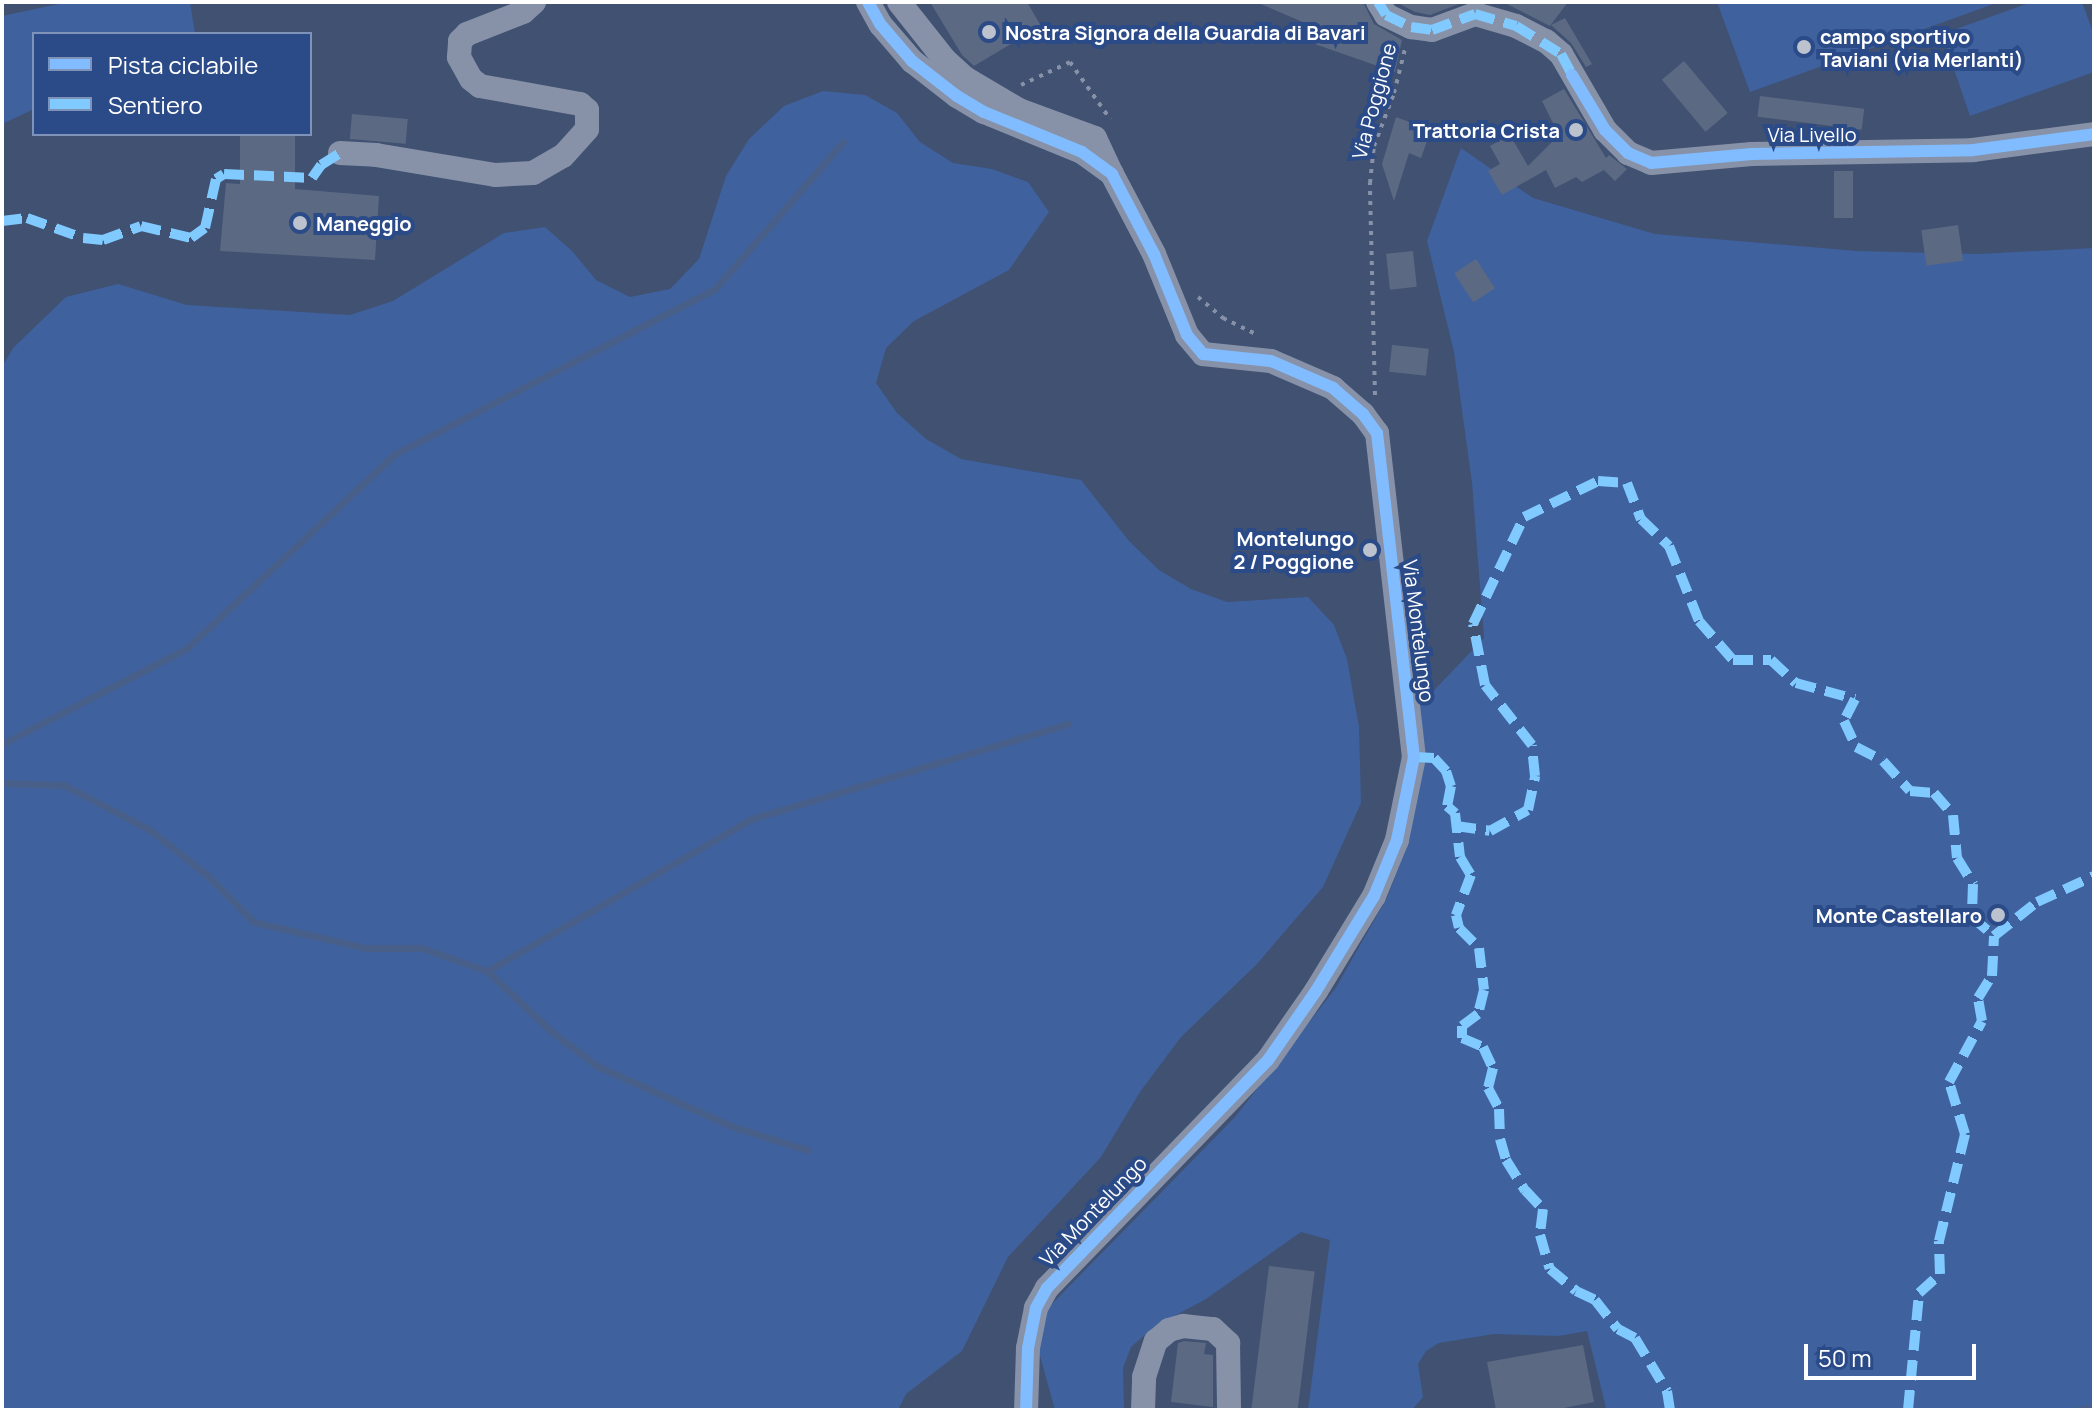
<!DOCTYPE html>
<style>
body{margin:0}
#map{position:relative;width:2096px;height:1412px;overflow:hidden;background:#405172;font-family:Manrope,sans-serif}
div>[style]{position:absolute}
.green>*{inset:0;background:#3f619d}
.stream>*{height:7px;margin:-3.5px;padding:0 3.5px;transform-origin:3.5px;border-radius:3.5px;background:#485f8a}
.building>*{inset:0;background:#5b6983;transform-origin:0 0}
.path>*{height:4px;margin-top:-2px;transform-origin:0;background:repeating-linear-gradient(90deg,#8792a8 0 4px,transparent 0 10px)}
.minor>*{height:24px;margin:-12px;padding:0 12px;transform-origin:12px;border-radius:12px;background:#8792a8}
.quiet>*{height:10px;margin-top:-5px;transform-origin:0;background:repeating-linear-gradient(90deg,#80caff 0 20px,transparent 0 30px)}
.cycleway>*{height:12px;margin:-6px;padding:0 6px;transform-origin:6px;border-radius:6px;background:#80bcff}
.dots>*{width:22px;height:22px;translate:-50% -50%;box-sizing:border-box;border:4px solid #2a4a88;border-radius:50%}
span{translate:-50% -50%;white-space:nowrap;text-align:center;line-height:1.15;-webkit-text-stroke:8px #2a4a88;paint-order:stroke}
.poi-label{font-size:20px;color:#fff;font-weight:700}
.left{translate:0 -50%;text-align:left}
.right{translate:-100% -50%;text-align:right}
.street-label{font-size:20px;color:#fff}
.frame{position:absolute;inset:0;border:4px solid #fff;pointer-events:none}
.legend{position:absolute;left:32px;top:32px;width:280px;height:104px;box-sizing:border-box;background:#2a4a88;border:2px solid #7f92b8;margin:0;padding:10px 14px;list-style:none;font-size:24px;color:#fff}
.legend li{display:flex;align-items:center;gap:16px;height:40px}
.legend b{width:40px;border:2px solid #7f92b8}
.scale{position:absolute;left:1804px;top:1344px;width:172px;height:36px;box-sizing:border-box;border:4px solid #fff;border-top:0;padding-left:10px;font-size:24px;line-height:28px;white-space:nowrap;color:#fff;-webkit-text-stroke:6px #2a4a88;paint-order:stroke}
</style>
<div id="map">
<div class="green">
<div style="clip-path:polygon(68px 2px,190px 2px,195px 34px,34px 34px,34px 109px,2px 124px,2px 16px)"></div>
<div style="clip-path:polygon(1717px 2px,1999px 2px,1750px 92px)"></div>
<div style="clip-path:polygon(2032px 2px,2082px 2px,2094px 35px,2094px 72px,1970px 116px,1942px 34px)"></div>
<div style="clip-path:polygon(823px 91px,865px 95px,897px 113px,920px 142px,953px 163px,992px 169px,1028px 182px,1049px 212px,1009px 270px,914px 321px,886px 348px,876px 383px,897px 413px,926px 439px,961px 459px,1081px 480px,1129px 541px,1159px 570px,1191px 589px,1227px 602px,1308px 597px,1334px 625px,1347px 659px,1359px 727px,1361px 803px,1323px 887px,1257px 964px,1181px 1037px,1140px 1092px,1101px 1157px,1008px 1257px,962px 1351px,906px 1394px,898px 1410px,2px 1410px,2px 367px,13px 348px,66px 297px,118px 284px,187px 305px,350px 315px,393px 301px,504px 233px,545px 227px,572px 251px,596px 280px,630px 297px,670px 289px,699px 259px,726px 176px,749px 139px,784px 106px)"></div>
<div style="clip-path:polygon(1461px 148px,1533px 198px,1655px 234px,1857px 251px,1978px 254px,2094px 248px,2094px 1410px,1602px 1410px,1606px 1408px,1587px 1331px,1559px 1336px,1494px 1334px,1439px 1343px,1426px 1351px,1418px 1364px,1423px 1397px,1412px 1410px,1308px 1410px,1330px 1240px,1301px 1232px,1206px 1299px,1154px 1327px,1131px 1347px,1123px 1368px,1124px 1410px,1055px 1410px,1039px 1352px,1044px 1312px,1235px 1117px,1335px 989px,1387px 898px,1406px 849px,1420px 776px,1420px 705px,1484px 638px,1472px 483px,1454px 352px,1427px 241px)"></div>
</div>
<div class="stream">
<div style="left:2px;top:744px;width:208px;rotate:-27.4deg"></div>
<div style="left:187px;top:648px;width:284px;rotate:-43deg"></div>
<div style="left:395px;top:454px;width:360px;rotate:-27.3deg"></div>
<div style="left:715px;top:289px;width:195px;rotate:-49deg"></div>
<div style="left:2px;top:783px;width:62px;rotate:1.8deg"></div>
<div style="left:64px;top:785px;width:97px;rotate:27.6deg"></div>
<div style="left:150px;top:830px;width:73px;rotate:38.3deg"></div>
<div style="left:207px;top:875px;width:66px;rotate:45deg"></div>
<div style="left:254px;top:922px;width:115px;rotate:13.1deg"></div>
<div style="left:366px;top:948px;width:56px"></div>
<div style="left:422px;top:948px;width:69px;rotate:19.5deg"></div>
<div style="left:487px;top:971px;width:89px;rotate:43.2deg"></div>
<div style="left:552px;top:1032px;width:56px;rotate:37.1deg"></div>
<div style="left:597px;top:1066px;width:147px;rotate:24.1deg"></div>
<div style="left:731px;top:1126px;width:80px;rotate:17.5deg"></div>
<div style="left:487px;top:971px;width:305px;rotate:-29.9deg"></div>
<div style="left:751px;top:819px;width:331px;rotate:-16.7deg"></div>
<div style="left:2077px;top:1410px;width:17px;rotate:-10deg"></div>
</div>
<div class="building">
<div style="clip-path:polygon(930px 2px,1027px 2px,1041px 26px,974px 66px,962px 55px)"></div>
<div style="clip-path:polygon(1256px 2px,1363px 2px,1374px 24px,1402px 40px,1395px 72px,1306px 41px,1312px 26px)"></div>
<div style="clip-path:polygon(1396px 2px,1464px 2px,1430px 15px,1415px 12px)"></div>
<div style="clip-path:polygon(1503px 2px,1568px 2px,1550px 26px)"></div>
<div style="clip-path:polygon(1565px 18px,1592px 64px,1586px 67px,1571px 43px,1551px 25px)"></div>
<div style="left:1684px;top:61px;width:68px;height:29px;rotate:50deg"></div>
<div style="clip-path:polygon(1564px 89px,1606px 158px,1609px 155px,1627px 169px,1615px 181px,1604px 170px,1582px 182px,1576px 177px,1555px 188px,1546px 170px,1502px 195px,1488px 171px,1500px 164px,1490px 146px,1510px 135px,1528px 166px,1559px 135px,1542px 101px)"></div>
<div style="left:1760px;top:96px;width:105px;height:21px;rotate:7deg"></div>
<div style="left:352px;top:114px;width:56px;height:25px;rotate:5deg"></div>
<div style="clip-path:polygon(1396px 117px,1431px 130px,1421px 158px,1409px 153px,1394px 201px,1382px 164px)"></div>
<div style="clip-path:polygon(240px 134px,295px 134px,295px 189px,379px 196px,375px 260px,220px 251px,226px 183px,240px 184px)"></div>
<div style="left:1834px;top:171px;width:19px;height:47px"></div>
<div style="left:1958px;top:225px;width:36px;height:37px;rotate:82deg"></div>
<div style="left:1413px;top:251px;width:36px;height:27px;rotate:84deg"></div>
<div style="left:1476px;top:259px;width:35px;height:26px;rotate:57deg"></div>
<div style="left:1392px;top:345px;width:37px;height:27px;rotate:6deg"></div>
<div style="left:1269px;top:1266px;width:46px;height:145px;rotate:7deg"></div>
<div style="clip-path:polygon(1184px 1341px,1206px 1343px,1204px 1354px,1213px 1355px,1213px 1407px,1171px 1402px,1178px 1343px)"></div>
<div style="clip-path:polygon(1583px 1345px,1594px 1402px,1554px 1410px,1496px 1410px,1487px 1362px)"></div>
</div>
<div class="path">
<div style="left:1021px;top:85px;width:54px;rotate:-25.1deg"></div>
<div style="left:1070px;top:62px;width:70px;rotate:54.9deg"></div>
<div style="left:1198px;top:297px;width:33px;rotate:40deg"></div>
<div style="left:1223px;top:318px;width:39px;rotate:26deg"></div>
<div style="left:1375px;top:395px;width:212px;rotate:-91.4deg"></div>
<div style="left:1370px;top:183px;width:37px;rotate:-84deg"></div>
<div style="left:1374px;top:146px;width:57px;rotate:-69.3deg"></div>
<div style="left:1394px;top:93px;width:45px;rotate:-76deg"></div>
</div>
<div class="minor">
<div style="left:868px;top:2px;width:26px;rotate:61deg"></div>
<div style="left:881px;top:25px;width:48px;rotate:49.3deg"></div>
<div style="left:912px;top:61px;width:57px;rotate:37.9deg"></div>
<div style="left:957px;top:96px;width:31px;rotate:31deg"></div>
<div style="left:984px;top:112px;width:106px;rotate:22.2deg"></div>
<div style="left:1082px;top:152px;width:37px;rotate:36deg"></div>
<div style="left:1112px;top:174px;width:90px;rotate:62.3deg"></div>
<div style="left:1154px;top:254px;width:87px;rotate:67.8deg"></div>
<div style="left:1187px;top:335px;width:25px;rotate:50deg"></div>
<div style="left:1203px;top:354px;width:68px;rotate:5.9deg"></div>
<div style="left:1271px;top:361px;width:68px;rotate:23.5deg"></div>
<div style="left:1333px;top:388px;width:40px;rotate:41deg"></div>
<div style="left:1363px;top:414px;width:24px;rotate:54deg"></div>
<div style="left:1377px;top:433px;width:326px;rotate:83.5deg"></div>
<div style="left:1414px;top:757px;width:85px;rotate:101.6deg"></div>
<div style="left:1397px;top:840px;width:61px;rotate:112.3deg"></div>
<div style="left:1374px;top:896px;width:111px;rotate:121.4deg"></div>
<div style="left:1316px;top:991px;width:84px;rotate:124.8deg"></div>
<div style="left:1268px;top:1060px;width:318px;rotate:134.1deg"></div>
<div style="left:1047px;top:1288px;width:23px;rotate:119deg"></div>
<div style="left:1036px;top:1308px;width:41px;rotate:101.3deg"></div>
<div style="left:1028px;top:1348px;width:62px;rotate:91.8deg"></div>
<div style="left:899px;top:2px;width:74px;rotate:51.6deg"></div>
<div style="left:945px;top:60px;width:27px;rotate:42deg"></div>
<div style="left:965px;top:78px;width:63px;rotate:30.7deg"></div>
<div style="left:1019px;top:110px;width:81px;rotate:20.2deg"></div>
<div style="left:1095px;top:138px;width:38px;rotate:65deg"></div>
<div style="left:1378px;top:2px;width:15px;rotate:58deg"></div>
<div style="left:1386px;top:15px;width:28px;rotate:26deg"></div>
<div style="left:1411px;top:27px;width:21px;rotate:8deg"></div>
<div style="left:1432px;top:30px;width:46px;rotate:-20.4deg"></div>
<div style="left:1475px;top:14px;width:43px;rotate:16.3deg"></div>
<div style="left:1516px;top:26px;width:34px;rotate:27deg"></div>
<div style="left:1546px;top:41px;width:20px;rotate:41deg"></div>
<div style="left:1561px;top:54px;width:88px;rotate:59.9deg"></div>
<div style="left:1605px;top:130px;width:33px;rotate:45deg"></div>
<div style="left:1628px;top:153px;width:25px;rotate:23deg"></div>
<div style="left:1651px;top:163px;width:101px;rotate:-5.1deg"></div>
<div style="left:1752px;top:154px;width:221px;rotate:-1deg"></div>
<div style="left:1973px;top:150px;width:122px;rotate:-7.5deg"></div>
<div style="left:340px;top:153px;width:36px;rotate:3deg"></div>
<div style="left:376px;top:155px;width:121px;rotate:9.5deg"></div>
<div style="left:495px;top:175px;width:38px;rotate:-3deg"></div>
<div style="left:533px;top:173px;width:34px;rotate:-30deg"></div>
<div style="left:563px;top:156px;width:36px;rotate:-48deg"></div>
<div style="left:587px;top:129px;width:19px;rotate:-90deg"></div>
<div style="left:587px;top:110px;width:9px;rotate:-139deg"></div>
<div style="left:580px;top:104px;width:102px;rotate:-169.8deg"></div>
<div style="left:480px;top:86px;width:11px;rotate:-142deg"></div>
<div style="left:471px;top:79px;width:25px;rotate:-119deg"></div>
<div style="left:459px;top:57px;width:16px;rotate:-86deg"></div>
<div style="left:460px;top:41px;width:10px;rotate:-45deg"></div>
<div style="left:467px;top:34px;width:60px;rotate:-21.4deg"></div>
<div style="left:523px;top:12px;width:15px;rotate:-42deg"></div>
<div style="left:1143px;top:1410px;width:33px;rotate:-88deg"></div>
<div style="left:1144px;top:1377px;width:38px;rotate:-72deg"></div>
<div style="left:1156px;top:1341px;width:17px;rotate:-40deg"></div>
<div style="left:1169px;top:1330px;width:15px;rotate:-16deg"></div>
<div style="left:1183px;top:1326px;width:30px;rotate:6deg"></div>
<div style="left:1213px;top:1329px;width:21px;rotate:43deg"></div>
<div style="left:1228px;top:1343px;width:67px;rotate:89.1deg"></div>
</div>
<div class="quiet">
<div style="left:1378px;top:2px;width:15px;rotate:58deg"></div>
<div style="left:1386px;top:15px;width:28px;rotate:26deg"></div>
<div style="left:1411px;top:27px;width:21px;rotate:8deg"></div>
<div style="left:1432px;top:30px;width:46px;rotate:-20.4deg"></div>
<div style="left:1475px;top:14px;width:43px;rotate:16.3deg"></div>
<div style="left:1516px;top:26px;width:53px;rotate:31.9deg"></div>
<div style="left:1561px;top:54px;width:24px;rotate:62deg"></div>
<div style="left:2px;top:221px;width:25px;rotate:-7deg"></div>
<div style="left:27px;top:218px;width:59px;rotate:19.7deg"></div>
<div style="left:83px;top:238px;width:20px;rotate:6deg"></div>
<div style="left:103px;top:240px;width:40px;rotate:-20.2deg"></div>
<div style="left:141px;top:226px;width:51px;rotate:13.5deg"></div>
<div style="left:191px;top:238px;width:17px;rotate:-36deg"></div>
<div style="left:205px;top:228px;width:50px;rotate:-77.3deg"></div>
<div style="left:216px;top:179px;width:9px;rotate:-32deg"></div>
<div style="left:224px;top:174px;width:88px;rotate:2.6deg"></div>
<div style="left:312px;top:178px;width:16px;rotate:-55deg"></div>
<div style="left:321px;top:165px;width:22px;rotate:-32deg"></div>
<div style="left:1414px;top:757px;width:20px;rotate:3deg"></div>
<div style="left:1434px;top:758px;width:18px;rotate:47deg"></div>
<div style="left:1446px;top:771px;width:16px;rotate:72deg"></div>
<div style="left:1451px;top:786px;width:20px;rotate:101deg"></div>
<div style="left:1447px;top:806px;width:11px;rotate:41deg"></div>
<div style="left:1455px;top:813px;width:44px;rotate:83.5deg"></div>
<div style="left:1460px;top:857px;width:21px;rotate:59deg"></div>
<div style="left:1471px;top:875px;width:43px;rotate:110.6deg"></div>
<div style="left:1456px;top:915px;width:13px;rotate:77deg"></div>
<div style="left:1459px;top:928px;width:28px;rotate:45deg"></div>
<div style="left:1479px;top:948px;width:42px;rotate:83.2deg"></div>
<div style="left:1484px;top:990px;width:25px;rotate:104deg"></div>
<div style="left:1478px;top:1014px;width:20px;rotate:143deg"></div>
<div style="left:1462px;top:1026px;width:12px;rotate:90deg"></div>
<div style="left:1462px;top:1038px;width:23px;rotate:23deg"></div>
<div style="left:1483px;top:1047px;width:23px;rotate:65deg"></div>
<div style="left:1493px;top:1068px;width:21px;rotate:104deg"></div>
<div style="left:1488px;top:1088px;width:24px;rotate:62deg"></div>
<div style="left:1499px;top:1109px;width:30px;rotate:88deg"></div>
<div style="left:1500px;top:1139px;width:22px;rotate:74deg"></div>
<div style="left:1506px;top:1160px;width:36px;rotate:58deg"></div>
<div style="left:1525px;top:1190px;width:26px;rotate:47deg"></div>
<div style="left:1543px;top:1209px;width:26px;rotate:97deg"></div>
<div style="left:1540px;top:1235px;width:35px;rotate:74deg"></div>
<div style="left:1550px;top:1269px;width:34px;rotate:40deg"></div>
<div style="left:1576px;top:1291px;width:21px;rotate:25deg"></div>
<div style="left:1595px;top:1300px;width:37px;rotate:52deg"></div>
<div style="left:1618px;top:1329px;width:19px;rotate:28deg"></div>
<div style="left:1635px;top:1338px;width:62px;rotate:58.9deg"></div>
<div style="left:1667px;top:1391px;width:19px;rotate:81deg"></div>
<div style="left:1456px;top:826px;width:34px;rotate:8deg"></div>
<div style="left:1490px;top:831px;width:43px;rotate:-28.9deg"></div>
<div style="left:1528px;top:810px;width:35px;rotate:-78deg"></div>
<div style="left:1535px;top:776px;width:31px;rotate:-96deg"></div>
<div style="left:1532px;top:745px;width:76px;rotate:-128.1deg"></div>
<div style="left:1485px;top:685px;width:62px;rotate:-101.1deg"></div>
<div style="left:1473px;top:624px;width:119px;rotate:-64.5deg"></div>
<div style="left:1524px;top:517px;width:82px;rotate:-25.9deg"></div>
<div style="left:1598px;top:481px;width:29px;rotate:4deg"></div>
<div style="left:1627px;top:483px;width:39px;rotate:69deg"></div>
<div style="left:1641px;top:519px;width:39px;rotate:44deg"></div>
<div style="left:1669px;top:546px;width:81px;rotate:68.2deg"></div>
<div style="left:1699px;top:621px;width:52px;rotate:48.9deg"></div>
<div style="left:1733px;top:660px;width:38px"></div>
<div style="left:1771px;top:660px;width:34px;rotate:43deg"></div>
<div style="left:1796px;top:683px;width:61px;rotate:15.2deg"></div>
<div style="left:1855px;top:699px;width:25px;rotate:117deg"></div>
<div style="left:1844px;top:721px;width:29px;rotate:65deg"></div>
<div style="left:1856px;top:747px;width:30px;rotate:27deg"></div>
<div style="left:1883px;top:761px;width:40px;rotate:48deg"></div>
<div style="left:1910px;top:791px;width:24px;rotate:5deg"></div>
<div style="left:1934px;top:793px;width:29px;rotate:49deg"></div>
<div style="left:1953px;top:815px;width:43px;rotate:84.7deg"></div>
<div style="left:1957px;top:858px;width:31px;rotate:58deg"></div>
<div style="left:1973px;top:884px;width:33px;rotate:92deg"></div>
<div style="left:1972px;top:917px;width:29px;rotate:41deg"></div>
<div style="left:1994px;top:936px;width:55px;rotate:-38.3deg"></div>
<div style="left:2037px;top:902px;width:63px;rotate:-24.5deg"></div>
<div style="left:1908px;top:1410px;width:118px;rotate:-84.6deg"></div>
<div style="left:1919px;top:1293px;width:28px;rotate:-42deg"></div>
<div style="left:1940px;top:1274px;width:33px;rotate:-92deg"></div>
<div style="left:1939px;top:1241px;width:110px;rotate:-76.3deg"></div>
<div style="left:1965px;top:1134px;width:54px;rotate:-107.1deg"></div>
<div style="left:1949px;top:1082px;width:69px;rotate:-61.6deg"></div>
<div style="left:1982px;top:1021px;width:23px;rotate:-100deg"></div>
<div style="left:1978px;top:998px;width:26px;rotate:-58deg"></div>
<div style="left:1992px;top:976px;width:40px;rotate:-87.1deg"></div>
</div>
<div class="cycleway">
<div style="left:868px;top:2px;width:26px;rotate:61deg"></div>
<div style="left:881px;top:25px;width:48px;rotate:49.3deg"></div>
<div style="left:912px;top:61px;width:57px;rotate:37.9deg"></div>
<div style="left:957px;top:96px;width:31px;rotate:31deg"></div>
<div style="left:984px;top:112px;width:106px;rotate:22.2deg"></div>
<div style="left:1082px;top:152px;width:37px;rotate:36deg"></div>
<div style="left:1112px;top:174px;width:90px;rotate:62.3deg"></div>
<div style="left:1154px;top:254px;width:87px;rotate:67.8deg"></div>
<div style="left:1187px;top:335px;width:25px;rotate:50deg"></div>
<div style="left:1203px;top:354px;width:68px;rotate:5.9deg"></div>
<div style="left:1271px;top:361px;width:68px;rotate:23.5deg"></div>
<div style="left:1333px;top:388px;width:40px;rotate:41deg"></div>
<div style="left:1363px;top:414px;width:24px;rotate:54deg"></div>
<div style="left:1377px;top:433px;width:326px;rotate:83.5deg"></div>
<div style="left:1414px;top:757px;width:85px;rotate:101.6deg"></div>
<div style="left:1397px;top:840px;width:61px;rotate:112.3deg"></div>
<div style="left:1374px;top:896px;width:111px;rotate:121.4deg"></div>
<div style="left:1316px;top:991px;width:84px;rotate:124.8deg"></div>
<div style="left:1268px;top:1060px;width:318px;rotate:134.1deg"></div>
<div style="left:1047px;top:1288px;width:23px;rotate:119deg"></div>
<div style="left:1036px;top:1308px;width:41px;rotate:101.3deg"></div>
<div style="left:1028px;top:1348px;width:62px;rotate:91.8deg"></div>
<div style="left:1572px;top:75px;width:64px;rotate:59deg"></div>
<div style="left:1605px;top:130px;width:33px;rotate:45deg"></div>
<div style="left:1628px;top:153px;width:25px;rotate:23deg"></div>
<div style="left:1651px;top:163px;width:101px;rotate:-5.1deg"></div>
<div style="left:1752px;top:154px;width:221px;rotate:-1deg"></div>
<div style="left:1973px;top:150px;width:122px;rotate:-7.5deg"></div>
</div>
<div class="dots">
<div style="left:989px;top:32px;background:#bcc2ce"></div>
<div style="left:1804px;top:47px;background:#bcc2ce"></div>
<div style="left:1576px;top:130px;background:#bcc2ce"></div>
<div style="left:300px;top:223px;background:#bcc2ce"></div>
<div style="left:1370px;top:550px;background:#bcc2ce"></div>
<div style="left:1998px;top:915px;background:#bcc2ce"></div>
</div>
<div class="poi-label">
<span class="left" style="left:1005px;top:32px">Nostra Signora della Guardia di Bavari</span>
<span class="left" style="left:1820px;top:48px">campo sportivo<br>Taviani (via Merlanti)</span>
<span class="right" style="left:1560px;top:130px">Trattoria Crista</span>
<span class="left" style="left:316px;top:223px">Maneggio</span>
<span class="right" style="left:1354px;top:550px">Montelungo<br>2 / Poggione</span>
<span class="right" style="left:1982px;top:915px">Monte Castellaro</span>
</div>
<div class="street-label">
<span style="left:1374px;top:101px;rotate:-75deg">Via Poggione</span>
<span style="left:1812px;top:134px">Via Livello</span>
<span style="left:1419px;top:631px;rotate:83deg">Via Montelungo</span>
<span style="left:1093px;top:1211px;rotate:-46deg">Via Montelungo</span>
</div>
<div class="frame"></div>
<ul class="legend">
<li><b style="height:10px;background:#80bcff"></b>Pista ciclabile</li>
<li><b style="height:10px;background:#80caff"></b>Sentiero</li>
</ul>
<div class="scale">50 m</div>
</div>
